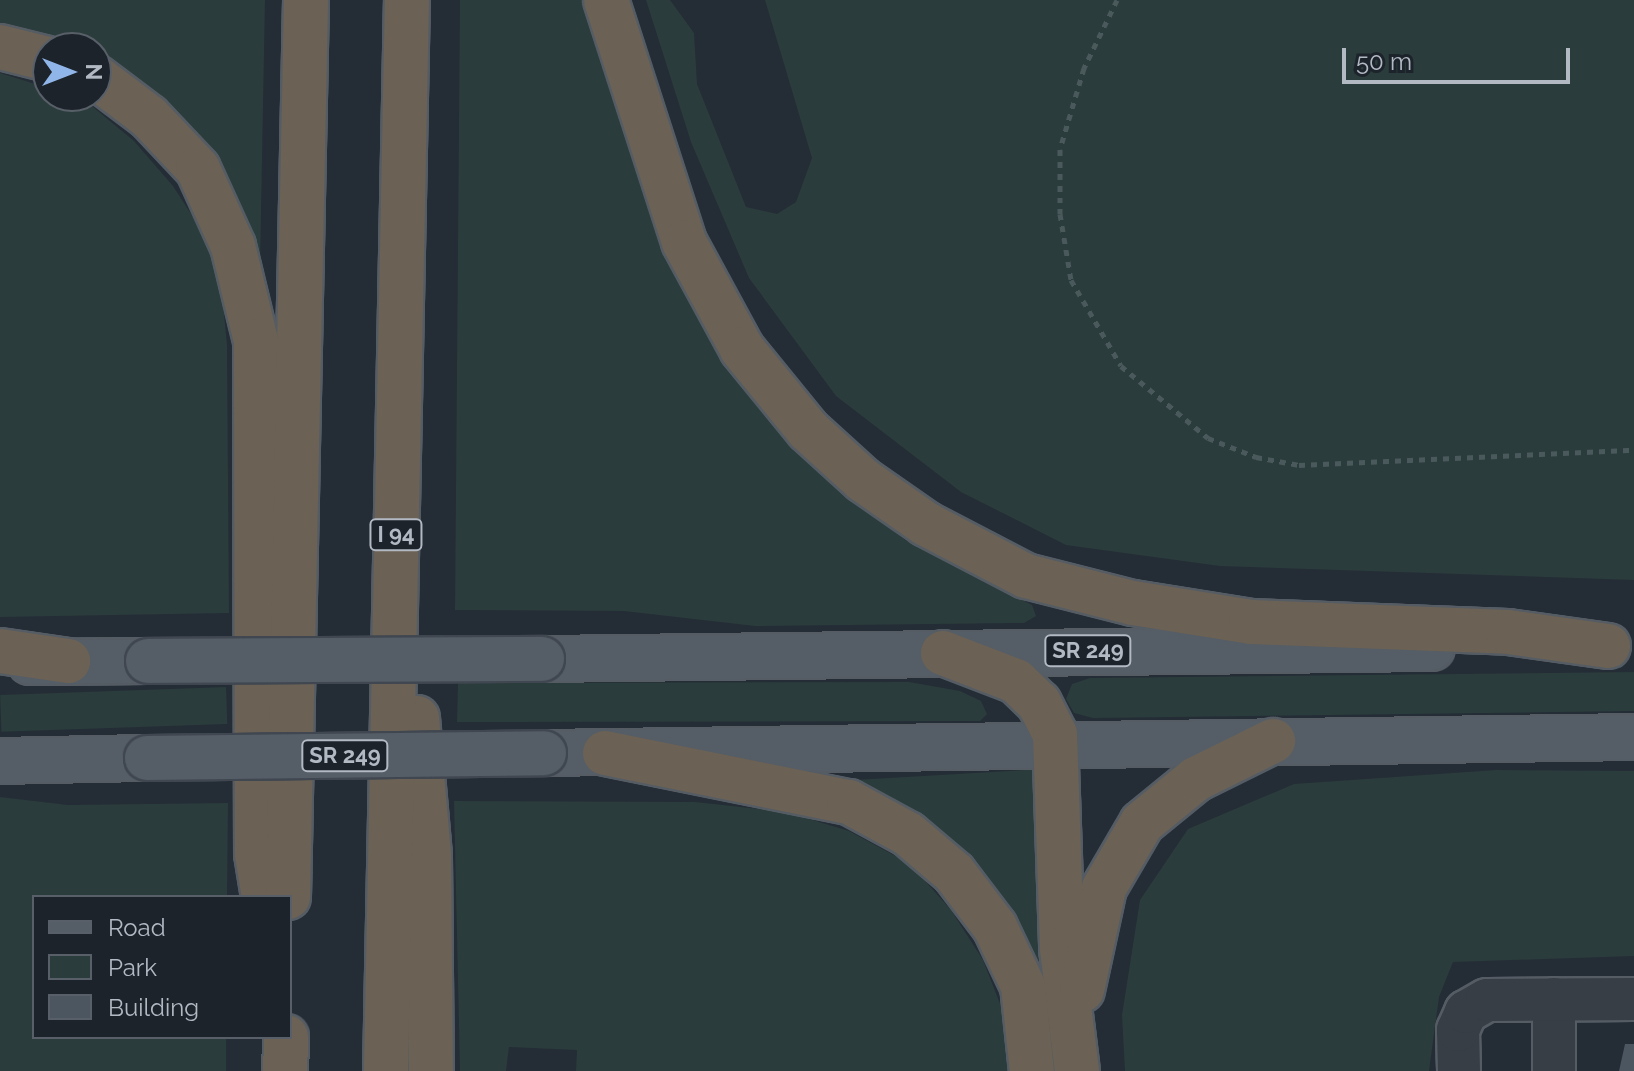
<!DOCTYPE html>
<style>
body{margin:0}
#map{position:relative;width:1634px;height:1071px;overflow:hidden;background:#242c36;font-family:Raleway,sans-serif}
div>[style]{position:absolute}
.green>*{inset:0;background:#2b3c3c;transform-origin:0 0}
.building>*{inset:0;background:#4c5661}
.path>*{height:5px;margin-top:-2.5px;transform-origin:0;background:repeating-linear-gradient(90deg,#4a595b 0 6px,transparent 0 12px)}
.roads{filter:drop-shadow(2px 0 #555c64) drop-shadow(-2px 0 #555c64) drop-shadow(0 2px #555c64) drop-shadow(0 -2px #555c64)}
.minor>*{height:42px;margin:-21px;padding:0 21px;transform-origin:21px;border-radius:21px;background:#373e46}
.major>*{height:44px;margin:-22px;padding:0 22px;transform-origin:22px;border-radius:22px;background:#555d66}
.highway>*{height:44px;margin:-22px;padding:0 22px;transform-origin:22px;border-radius:22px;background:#6b6255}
.bridges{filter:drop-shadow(2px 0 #404750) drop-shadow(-2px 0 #404750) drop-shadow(0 2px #404750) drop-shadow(0 -2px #404750)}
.major-bridge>*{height:44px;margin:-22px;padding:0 22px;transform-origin:22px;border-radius:22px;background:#555d66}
span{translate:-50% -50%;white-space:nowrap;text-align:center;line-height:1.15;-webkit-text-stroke:6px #1c232b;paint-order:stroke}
.shield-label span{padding:2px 6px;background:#1c232b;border:2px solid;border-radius:6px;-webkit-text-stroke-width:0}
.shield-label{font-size:22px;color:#b2b9c3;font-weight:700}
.legend{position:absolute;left:32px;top:895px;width:260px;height:144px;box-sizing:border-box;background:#1c232b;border:2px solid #585f68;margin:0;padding:10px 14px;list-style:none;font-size:24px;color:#b2b9c3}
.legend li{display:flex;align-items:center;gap:16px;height:40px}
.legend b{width:40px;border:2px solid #585f68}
.north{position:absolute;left:32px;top:32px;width:80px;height:80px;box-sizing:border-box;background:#1c232b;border:2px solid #585f68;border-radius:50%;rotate:90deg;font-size:22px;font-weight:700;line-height:32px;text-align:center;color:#b2b9c3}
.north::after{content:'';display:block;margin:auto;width:28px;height:36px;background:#90b5e9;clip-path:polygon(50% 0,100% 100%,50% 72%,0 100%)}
.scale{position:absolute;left:1342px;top:48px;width:228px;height:36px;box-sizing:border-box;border:4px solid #b2b9c3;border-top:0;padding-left:10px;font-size:24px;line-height:28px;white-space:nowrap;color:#b2b9c3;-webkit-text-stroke:6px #1c232b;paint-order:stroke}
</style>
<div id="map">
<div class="green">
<div style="clip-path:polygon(0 0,265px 0,260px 267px,233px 190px,188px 123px,134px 77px,96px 57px,96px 48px,79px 48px,0 24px)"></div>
<div style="clip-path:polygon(460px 0,590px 0,650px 215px,703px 322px,761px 411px,827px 478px,905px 540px,1032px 605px,1036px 616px,1024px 623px,755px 626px,624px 611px,455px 610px)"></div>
<div style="clip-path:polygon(646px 0,670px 0,694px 33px,697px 84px,746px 207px,777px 214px,796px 202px,812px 158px,765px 0,1634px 0,1634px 580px,1220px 566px,1066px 545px,961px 492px,836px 396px,749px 278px,691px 142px)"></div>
<div style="clip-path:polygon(0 73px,48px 88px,48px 96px,67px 96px,93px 107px,134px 141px,173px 186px,206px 237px,221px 282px,227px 345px,229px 613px,0 617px)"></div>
<div style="clip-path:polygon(1634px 672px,1634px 711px,1093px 718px,1074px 713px,1066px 699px,1072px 684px,1090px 678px)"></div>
<div style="clip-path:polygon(909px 682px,960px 691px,981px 701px,987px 714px,980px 721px,457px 722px,458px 683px)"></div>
<div style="left:226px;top:687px;width:37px;height:226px;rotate:88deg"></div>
<div style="clip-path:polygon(1043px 769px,1049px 1009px,854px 780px)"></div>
<div style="clip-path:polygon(1496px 770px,1634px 771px,1634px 956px,1453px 962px,1439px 997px,1429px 1071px,1125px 1071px,1122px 1015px,1140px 900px,1188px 829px,1294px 784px)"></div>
<div style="clip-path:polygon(0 797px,68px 805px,228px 803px,227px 897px,34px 897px,34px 1037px,226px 1037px,226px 1071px,0 1071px)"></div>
<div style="clip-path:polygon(454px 801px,695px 802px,786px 812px,849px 831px,910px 864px,951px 910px,983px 960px,1006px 1019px,1010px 1071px,576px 1071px,577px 1050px,509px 1047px,506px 1071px,460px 1071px)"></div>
</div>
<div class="building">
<div style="clip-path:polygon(1625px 1044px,1634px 1044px,1634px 1071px,1619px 1071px)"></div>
</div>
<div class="path">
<div style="left:1117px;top:0;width:76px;rotate:115.9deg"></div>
<div style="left:1084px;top:68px;width:84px;rotate:106.5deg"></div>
<div style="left:1060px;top:149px;width:65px;rotate:90deg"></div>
<div style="left:1060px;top:214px;width:67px;rotate:80.5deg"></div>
<div style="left:1071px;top:280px;width:99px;rotate:59.8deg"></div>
<div style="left:1121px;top:366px;width:113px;rotate:39.6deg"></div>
<div style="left:1208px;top:438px;width:52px;rotate:21.6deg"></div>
<div style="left:1256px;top:457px;width:44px;rotate:10.5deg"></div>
<div style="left:1299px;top:465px;width:335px;rotate:-2.6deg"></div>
</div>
<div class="roads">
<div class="minor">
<div style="left:1554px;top:999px;width:72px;rotate:90deg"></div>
<div style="left:1459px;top:1071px;width:41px;rotate:-91.4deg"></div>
<div style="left:1458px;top:1030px;width:20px;rotate:-66deg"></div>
<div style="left:1466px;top:1012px;width:24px;rotate:-30deg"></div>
<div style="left:1487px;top:1000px;width:147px;rotate:-0.4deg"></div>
</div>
<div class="major">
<div style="left:542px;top:659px;width:890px;rotate:-0.71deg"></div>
<div style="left:30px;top:662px;width:118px;rotate:-0.5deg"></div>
<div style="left:544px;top:753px;width:1090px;rotate:-0.84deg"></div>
<div style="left:0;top:761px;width:147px;rotate:-1.2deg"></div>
</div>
<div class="highway">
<div style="left:606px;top:0;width:254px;rotate:72.1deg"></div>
<div style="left:684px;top:242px;width:122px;rotate:61.5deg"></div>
<div style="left:742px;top:349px;width:104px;rotate:50.8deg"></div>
<div style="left:808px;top:430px;width:74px;rotate:42.3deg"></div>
<div style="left:863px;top:480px;width:77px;rotate:34.9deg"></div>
<div style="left:926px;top:524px;width:113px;rotate:27.5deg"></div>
<div style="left:1026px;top:576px;width:110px;rotate:14.2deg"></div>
<div style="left:1133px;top:603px;width:120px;rotate:9.1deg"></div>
<div style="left:1251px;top:622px;width:257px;rotate:2.2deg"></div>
<div style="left:1508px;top:632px;width:101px;rotate:8deg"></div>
<div style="left:0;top:47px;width:49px;rotate:14deg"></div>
<div style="left:96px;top:77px;width:66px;rotate:37deg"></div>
<div style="left:149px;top:117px;width:71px;rotate:46.7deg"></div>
<div style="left:198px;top:169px;width:85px;rotate:65.6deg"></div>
<div style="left:233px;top:246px;width:98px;rotate:76.4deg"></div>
<div style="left:256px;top:341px;width:513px;rotate:89.89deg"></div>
<div style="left:257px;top:854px;width:44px;rotate:80.8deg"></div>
<div style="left:0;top:651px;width:69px;rotate:8.4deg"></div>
<div style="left:943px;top:653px;width:78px;rotate:21deg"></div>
<div style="left:1016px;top:681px;width:32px;rotate:44deg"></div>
<div style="left:1039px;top:703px;width:35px;rotate:63deg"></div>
<div style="left:1055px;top:734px;width:215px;rotate:88.1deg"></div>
<div style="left:1062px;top:949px;width:123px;rotate:83deg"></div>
<div style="left:417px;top:718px;width:139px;rotate:85deg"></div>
<div style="left:429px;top:856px;width:215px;rotate:89.5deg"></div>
<div style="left:605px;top:753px;width:249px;rotate:11.4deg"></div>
<div style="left:849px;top:802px;width:67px;rotate:28.5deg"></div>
<div style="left:908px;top:834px;width:60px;rotate:40.3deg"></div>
<div style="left:954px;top:873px;width:68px;rotate:52.8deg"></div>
<div style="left:995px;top:927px;width:65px;rotate:64.6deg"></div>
<div style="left:1023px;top:986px;width:85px;rotate:84deg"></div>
<div style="left:288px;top:897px;width:897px;rotate:-88.85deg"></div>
<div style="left:1082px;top:990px;width:104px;rotate:-77.8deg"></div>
<div style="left:1104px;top:888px;width:75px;rotate:-59.7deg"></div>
<div style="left:1142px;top:823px;width:70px;rotate:-39.2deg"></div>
<div style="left:1196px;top:779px;width:86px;rotate:-26.3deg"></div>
<div style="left:285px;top:1071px;width:34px;rotate:-88deg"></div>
<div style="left:386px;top:1071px;width:1071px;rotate:-88.88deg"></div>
</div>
</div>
<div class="bridges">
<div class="major-bridge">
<div style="left:148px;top:661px;width:394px;rotate:-0.3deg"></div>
<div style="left:147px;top:758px;width:397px;rotate:-0.7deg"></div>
</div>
</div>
<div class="shield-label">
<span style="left:396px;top:535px">I 94</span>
<span style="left:1088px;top:651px">SR 249</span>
<span style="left:345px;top:756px">SR 249</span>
</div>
<ul class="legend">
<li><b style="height:10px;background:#555d66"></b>Road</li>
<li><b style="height:22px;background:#2b3c3c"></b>Park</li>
<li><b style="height:22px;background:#4c5661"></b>Building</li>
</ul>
<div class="north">N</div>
<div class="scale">50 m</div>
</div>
